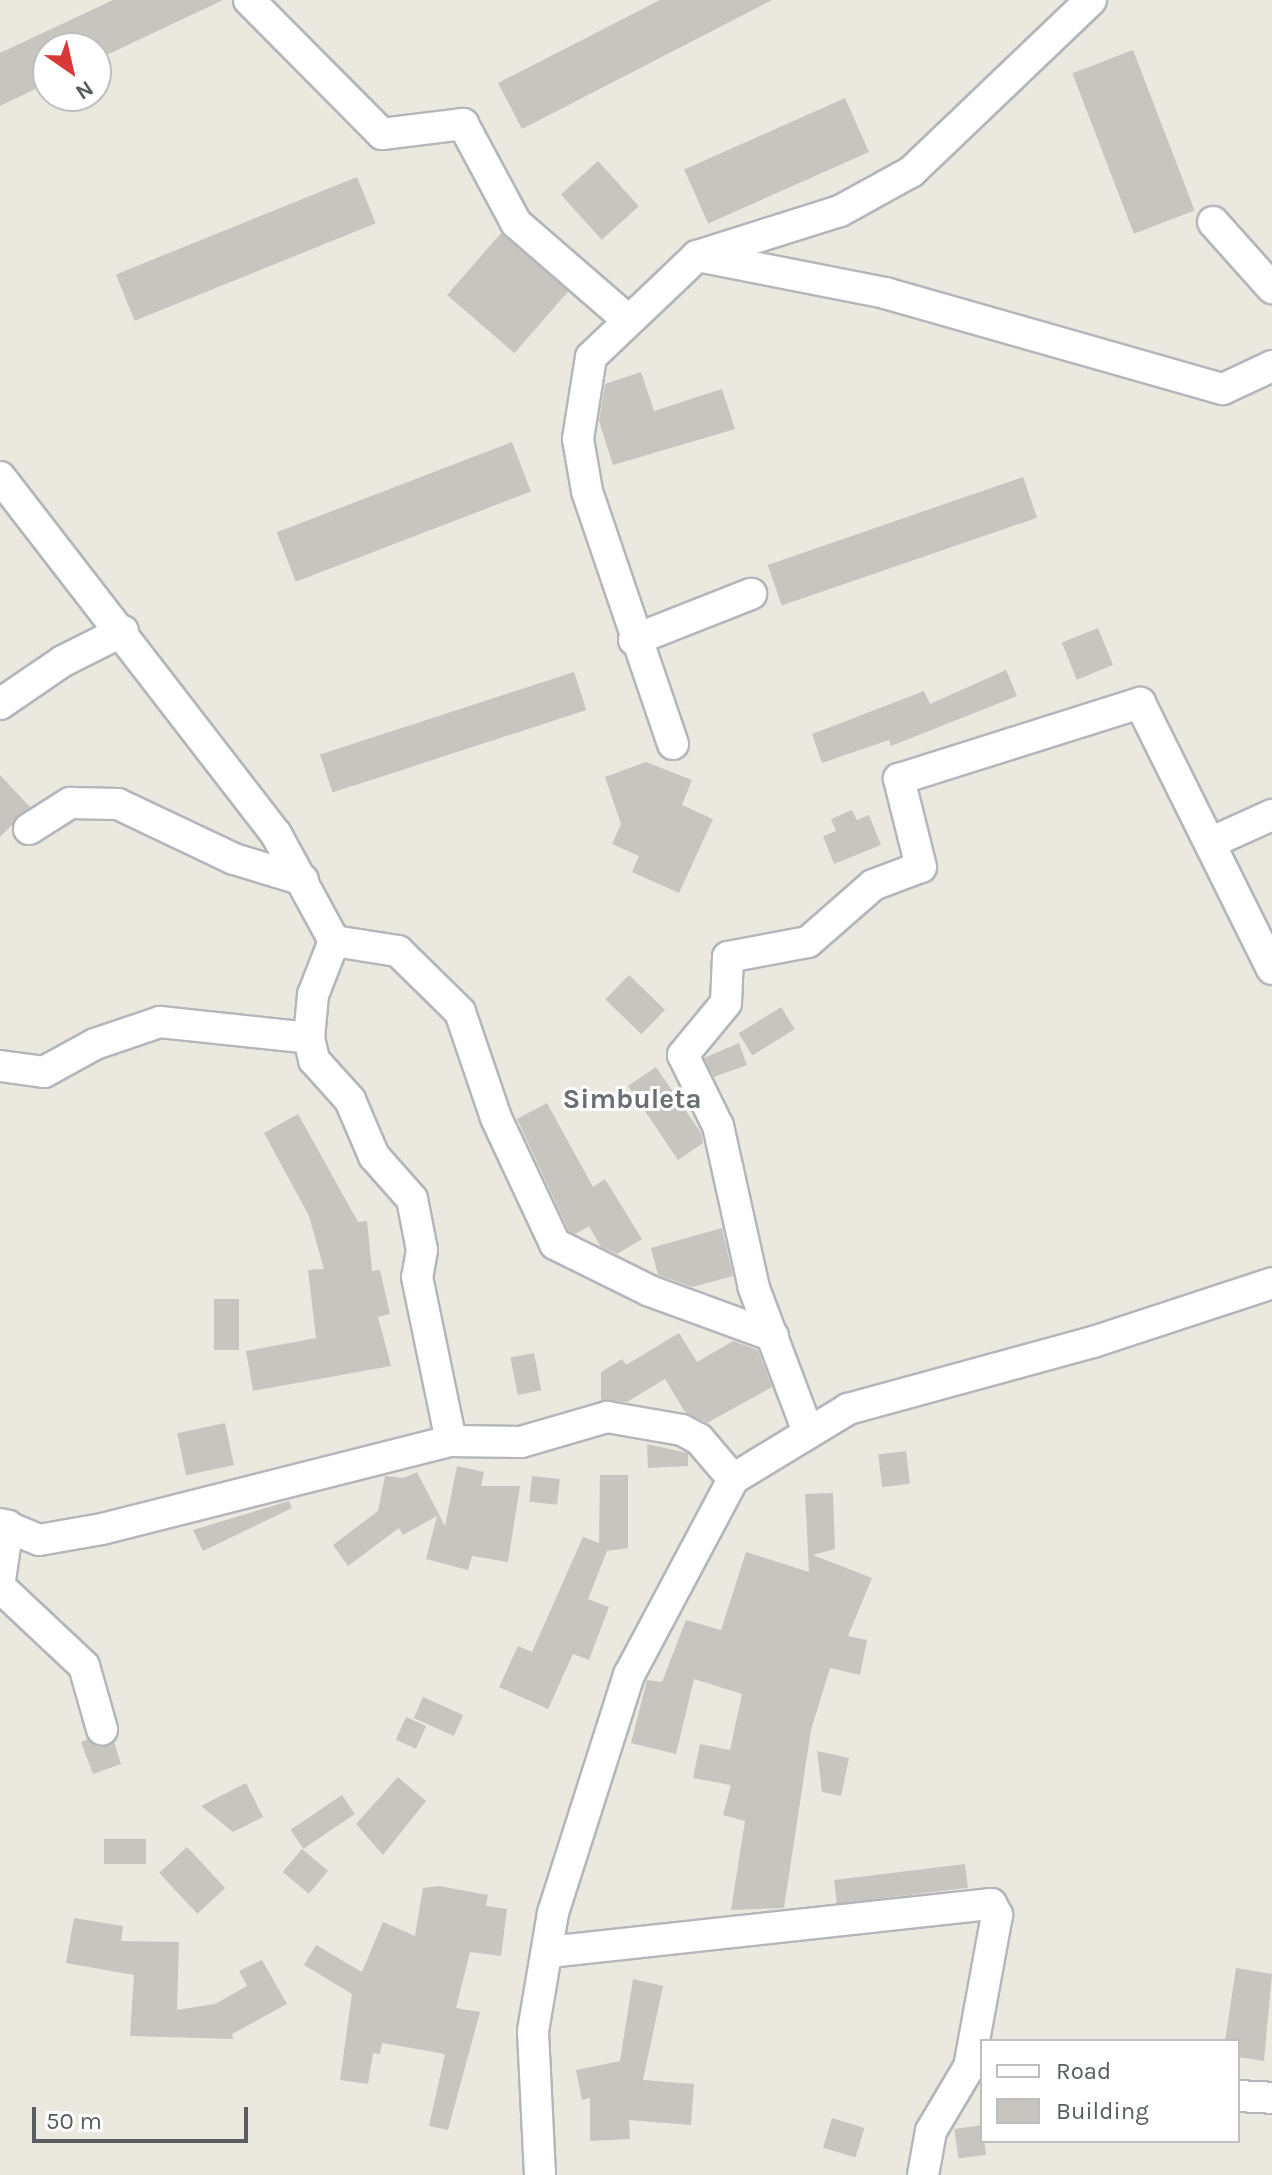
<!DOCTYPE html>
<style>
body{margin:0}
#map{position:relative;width:1272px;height:2175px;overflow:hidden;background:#ebe8e0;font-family:Karla,sans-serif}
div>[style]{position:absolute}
.building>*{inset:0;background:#c8c5c0;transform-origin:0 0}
.roads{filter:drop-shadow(2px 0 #b3b6ba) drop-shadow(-2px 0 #b3b6ba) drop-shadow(0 2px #b3b6ba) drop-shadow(0 -2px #b3b6ba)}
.minor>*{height:30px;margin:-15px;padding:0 15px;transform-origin:15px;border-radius:15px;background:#fff}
span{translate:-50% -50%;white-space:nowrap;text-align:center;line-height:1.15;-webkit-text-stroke:6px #fff;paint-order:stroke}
.quarter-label{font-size:28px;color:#6a6f72;font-weight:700}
.legend{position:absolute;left:980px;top:2039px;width:260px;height:104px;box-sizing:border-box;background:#fff;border:2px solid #bdbebf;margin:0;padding:10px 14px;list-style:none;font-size:24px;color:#595d60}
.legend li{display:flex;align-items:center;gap:16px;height:40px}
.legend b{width:40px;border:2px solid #bdbebf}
.north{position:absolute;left:32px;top:32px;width:80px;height:80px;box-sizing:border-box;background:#fff;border:2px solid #bdbebf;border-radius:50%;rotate:146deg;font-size:22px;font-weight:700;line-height:32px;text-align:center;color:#595d60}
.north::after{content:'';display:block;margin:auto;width:28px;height:36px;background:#d93838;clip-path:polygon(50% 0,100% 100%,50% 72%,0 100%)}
.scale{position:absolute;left:32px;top:2107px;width:216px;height:36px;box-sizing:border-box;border:4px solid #595d60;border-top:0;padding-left:10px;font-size:24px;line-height:28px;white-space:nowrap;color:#595d60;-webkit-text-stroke:6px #fff;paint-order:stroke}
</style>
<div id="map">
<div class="building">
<div style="clip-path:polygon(113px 0,223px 0,96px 60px,96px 48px,48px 48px,48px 83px,0 106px,0 53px)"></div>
<div style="clip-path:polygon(660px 0,772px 0,522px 129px,498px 83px)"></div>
<div style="left:1133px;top:50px;width:172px;height:65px;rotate:69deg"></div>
<div style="left:845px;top:98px;width:59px;height:176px;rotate:66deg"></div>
<div style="left:598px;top:161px;width:61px;height:50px;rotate:48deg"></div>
<div style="left:357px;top:177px;width:50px;height:260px;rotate:68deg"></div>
<div style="left:501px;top:233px;width:89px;height:82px;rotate:41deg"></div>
<div style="clip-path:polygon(641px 372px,654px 411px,722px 389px,735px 429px,613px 465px,599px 421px,605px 384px)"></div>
<div style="left:512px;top:442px;width:53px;height:252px;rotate:69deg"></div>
<div style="left:1023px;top:477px;width:43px;height:270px;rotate:71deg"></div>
<div style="left:1098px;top:628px;width:40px;height:39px;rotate:68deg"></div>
<div style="clip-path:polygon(1006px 670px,1017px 696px,891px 746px,889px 740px,822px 763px,812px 734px,924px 691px,930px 704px)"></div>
<div style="left:574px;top:672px;width:40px;height:267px;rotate:72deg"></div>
<div style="clip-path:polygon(646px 762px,692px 780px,682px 805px,713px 819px,679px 893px,632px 872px,639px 856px,612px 844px,621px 824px,605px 777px)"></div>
<div style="clip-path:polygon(0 775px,30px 807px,0 837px)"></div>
<div style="clip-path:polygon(852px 810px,857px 820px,869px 815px,881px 845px,834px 864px,823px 836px,836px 831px,831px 819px)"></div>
<div style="left:629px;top:975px;width:50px;height:34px;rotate:44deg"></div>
<div style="left:781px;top:1007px;width:26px;height:50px;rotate:58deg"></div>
<div style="clip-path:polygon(739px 1043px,747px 1065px,714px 1077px,704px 1058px)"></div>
<div style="clip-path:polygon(656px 1067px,701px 1133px,703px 1143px,678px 1160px,628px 1086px)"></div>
<div style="clip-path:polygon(547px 1103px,593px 1187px,605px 1179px,642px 1239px,617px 1254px,601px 1247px,589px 1226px,575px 1234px,569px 1231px,517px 1119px)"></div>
<div style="clip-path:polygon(298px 1114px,358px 1222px,367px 1221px,372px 1271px,380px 1270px,390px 1314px,378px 1317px,391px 1366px,253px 1391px,246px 1351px,316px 1338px,308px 1270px,324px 1269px,309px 1216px,264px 1133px)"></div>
<div style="clip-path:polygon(722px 1228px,733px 1276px,692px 1287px,658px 1275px,651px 1248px)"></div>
<div style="left:239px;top:1299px;width:51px;height:25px;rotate:90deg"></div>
<div style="clip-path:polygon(679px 1333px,697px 1362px,733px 1341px,758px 1350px,772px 1387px,707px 1423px,685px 1412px,665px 1379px,627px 1402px,601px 1400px,601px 1372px,622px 1359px,626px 1365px)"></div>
<div style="left:534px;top:1353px;width:38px;height:24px;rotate:79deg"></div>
<div style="left:225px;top:1423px;width:43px;height:49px;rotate:78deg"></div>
<div style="clip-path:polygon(647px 1444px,688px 1453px,688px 1466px,648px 1468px)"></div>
<div style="left:906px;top:1451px;width:33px;height:28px;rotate:83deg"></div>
<div style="clip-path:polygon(457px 1466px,484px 1472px,481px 1486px,520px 1486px,508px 1562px,472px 1556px,468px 1570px,426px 1559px,437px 1516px,403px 1535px,399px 1528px,348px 1566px,333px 1545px,378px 1511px,385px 1476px,404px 1478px,417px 1472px,445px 1526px)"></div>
<div style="clip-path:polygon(600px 1475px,628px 1475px,628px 1548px,607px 1551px,588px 1599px,609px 1607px,589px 1660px,573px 1654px,548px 1709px,499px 1687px,518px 1646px,532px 1652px,583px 1537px,599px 1543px)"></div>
<div style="left:532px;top:1476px;width:28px;height:26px;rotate:6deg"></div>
<div style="clip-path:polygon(833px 1493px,835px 1549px,813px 1555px,872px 1578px,848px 1636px,867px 1640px,860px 1675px,830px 1668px,811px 1730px,784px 1908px,731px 1910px,745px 1821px,723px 1815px,731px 1785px,693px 1778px,700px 1744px,730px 1750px,742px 1694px,694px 1679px,676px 1754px,631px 1743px,647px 1680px,662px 1682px,686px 1620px,721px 1630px,746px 1552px,809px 1572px,805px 1494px)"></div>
<div style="clip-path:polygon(289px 1501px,292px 1508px,203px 1551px,193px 1530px)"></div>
<div style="left:423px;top:1697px;width:44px;height:23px;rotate:24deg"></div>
<div style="left:406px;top:1717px;width:22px;height:25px;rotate:24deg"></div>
<div style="clip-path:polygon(88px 1739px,98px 1747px,114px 1742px,121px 1764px,93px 1774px,81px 1742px)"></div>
<div style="clip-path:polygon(817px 1751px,849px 1758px,841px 1796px,822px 1792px)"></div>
<div style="clip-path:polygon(398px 1777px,426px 1801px,383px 1855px,356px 1824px)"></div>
<div style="clip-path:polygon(246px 1783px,263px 1817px,233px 1832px,201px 1806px)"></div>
<div style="left:342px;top:1795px;width:23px;height:62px;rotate:56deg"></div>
<div style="left:146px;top:1839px;width:25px;height:42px;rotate:90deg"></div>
<div style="left:187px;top:1847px;width:56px;height:38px;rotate:47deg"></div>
<div style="left:302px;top:1849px;width:34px;height:30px;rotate:40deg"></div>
<div style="left:965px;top:1864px;width:24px;height:132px;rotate:83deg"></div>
<div style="clip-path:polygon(439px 1886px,488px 1895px,486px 1906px,507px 1909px,501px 1956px,470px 1952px,456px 2008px,480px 2012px,448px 2130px,429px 2126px,445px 2054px,382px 2043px,380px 2054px,373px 2053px,368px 2084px,340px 2080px,352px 1994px,304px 1965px,316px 1945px,362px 1972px,383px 1922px,415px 1936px,423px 1888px)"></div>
<div style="clip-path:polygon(74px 1918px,123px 1926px,121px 1941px,179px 1942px,177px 2010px,215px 2004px,247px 1986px,239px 1971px,262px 1960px,287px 2004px,232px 2034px,233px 2039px,130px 2036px,134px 1975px,66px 1963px)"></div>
<div style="clip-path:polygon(1236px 1968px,1272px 1974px,1264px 2061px,1238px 2057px,1238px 2041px,1225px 2041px)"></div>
<div style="clip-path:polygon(633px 1979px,663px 1986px,643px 2080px,694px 2084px,691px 2125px,629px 2120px,630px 2139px,590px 2141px,590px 2098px,582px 2100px,576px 2070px,620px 2061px)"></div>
<div style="left:832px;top:2118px;width:34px;height:31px;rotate:17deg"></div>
<div style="left:982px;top:2125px;width:30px;height:28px;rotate:82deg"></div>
</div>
<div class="roads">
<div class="minor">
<div style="left:249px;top:0;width:189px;rotate:45.2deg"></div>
<div style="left:382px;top:134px;width:82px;rotate:-7deg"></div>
<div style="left:463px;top:124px;width:112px;rotate:61.8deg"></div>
<div style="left:516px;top:223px;width:147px;rotate:40.9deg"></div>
<div style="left:1213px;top:222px;width:89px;rotate:48.2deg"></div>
<div style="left:697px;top:256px;width:192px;rotate:11.1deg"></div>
<div style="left:885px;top:293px;width:351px;rotate:15.9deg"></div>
<div style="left:1223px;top:389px;width:54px;rotate:-25.1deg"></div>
<div style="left:0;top:477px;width:451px;rotate:52.3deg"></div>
<div style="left:276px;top:834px;width:122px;rotate:61.5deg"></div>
<div style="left:334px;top:941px;width:58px;rotate:111.3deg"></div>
<div style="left:313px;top:995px;width:43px;rotate:95.3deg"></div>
<div style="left:309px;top:1038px;width:23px;rotate:77deg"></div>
<div style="left:314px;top:1060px;width:54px;rotate:48deg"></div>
<div style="left:350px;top:1100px;width:61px;rotate:66.8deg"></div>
<div style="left:374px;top:1156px;width:57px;rotate:48.5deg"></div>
<div style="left:412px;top:1199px;width:52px;rotate:78.9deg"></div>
<div style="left:422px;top:1250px;width:27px;rotate:100deg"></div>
<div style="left:417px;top:1277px;width:167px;rotate:78.3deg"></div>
<div style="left:634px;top:640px;width:126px;rotate:-21.5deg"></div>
<div style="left:0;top:704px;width:76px;rotate:-34.3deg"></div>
<div style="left:63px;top:661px;width:67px;rotate:-26.6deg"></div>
<div style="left:673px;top:744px;width:267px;rotate:-108.8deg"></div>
<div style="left:587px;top:491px;width:53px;rotate:-99.8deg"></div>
<div style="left:578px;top:439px;width:83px;rotate:-81deg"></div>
<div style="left:591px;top:357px;width:146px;rotate:-43.6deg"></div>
<div style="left:697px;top:256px;width:150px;rotate:-17.5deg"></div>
<div style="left:840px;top:211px;width:81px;rotate:-28.8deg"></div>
<div style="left:911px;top:172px;width:249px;rotate:-43.7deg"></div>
<div style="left:29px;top:829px;width:49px;rotate:-32.4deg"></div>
<div style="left:70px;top:803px;width:48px;rotate:1.2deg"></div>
<div style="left:118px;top:804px;width:128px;rotate:25.4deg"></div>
<div style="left:234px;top:859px;width:72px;rotate:16.9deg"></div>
<div style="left:1210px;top:843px;width:68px;rotate:-24.3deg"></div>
<div style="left:334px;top:941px;width:65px;rotate:8.9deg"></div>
<div style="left:398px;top:951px;width:87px;rotate:44.5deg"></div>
<div style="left:460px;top:1012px;width:112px;rotate:71.2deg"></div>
<div style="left:496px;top:1118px;width:139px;rotate:64.9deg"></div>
<div style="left:555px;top:1244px;width:106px;rotate:26.3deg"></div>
<div style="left:650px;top:1291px;width:131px;rotate:20.1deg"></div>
<div style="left:0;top:1066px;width:44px;rotate:7.8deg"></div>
<div style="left:44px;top:1072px;width:58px;rotate:-28.8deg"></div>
<div style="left:95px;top:1044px;width:69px;rotate:-18.7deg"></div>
<div style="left:160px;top:1022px;width:150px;rotate:6.1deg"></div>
<div style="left:808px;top:1432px;width:154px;rotate:-110.6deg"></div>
<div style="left:754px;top:1288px;width:166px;rotate:-102.5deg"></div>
<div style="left:718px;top:1126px;width:79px;rotate:-116.2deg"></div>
<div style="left:683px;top:1055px;width:67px;rotate:-50.4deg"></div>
<div style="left:726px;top:1003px;width:46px;rotate:-87.5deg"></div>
<div style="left:728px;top:957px;width:81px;rotate:-10.6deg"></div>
<div style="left:808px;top:942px;width:86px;rotate:-41.2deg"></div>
<div style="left:873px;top:885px;width:51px;rotate:-20.6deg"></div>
<div style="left:921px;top:867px;width:91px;rotate:-104deg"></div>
<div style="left:899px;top:779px;width:253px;rotate:-17.5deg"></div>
<div style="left:1140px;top:703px;width:297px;rotate:63.6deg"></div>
<div style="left:0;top:1524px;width:42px;rotate:22.3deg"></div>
<div style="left:39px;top:1540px;width:64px;rotate:-9.9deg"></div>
<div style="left:102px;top:1529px;width:360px;rotate:-14.2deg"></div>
<div style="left:451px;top:1441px;width:70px;rotate:0.8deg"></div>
<div style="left:521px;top:1442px;width:90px;rotate:-16.2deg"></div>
<div style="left:607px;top:1417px;width:76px;rotate:9.8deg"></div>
<div style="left:682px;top:1430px;width:19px;rotate:28deg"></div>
<div style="left:699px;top:1439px;width:52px;rotate:49.6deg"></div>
<div style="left:0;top:1580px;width:55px;rotate:-81.6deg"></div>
<div style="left:0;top:1587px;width:115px;rotate:43.2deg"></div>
<div style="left:84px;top:1666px;width:66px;rotate:74.1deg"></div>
<div style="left:549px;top:1952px;width:445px;rotate:-6.2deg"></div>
<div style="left:991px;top:1904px;width:13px;rotate:61deg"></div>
<div style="left:997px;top:1915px;width:155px;rotate:100.4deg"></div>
<div style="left:969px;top:2067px;width:74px;rotate:120.7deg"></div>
<div style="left:931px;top:2131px;width:45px;rotate:100.3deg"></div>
<div style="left:1238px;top:2096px;width:34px;rotate:3deg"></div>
<div style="left:540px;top:2175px;width:144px;rotate:-92.8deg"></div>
<div style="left:533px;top:2031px;width:120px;rotate:-80.4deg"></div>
<div style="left:553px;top:1913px;width:250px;rotate:-72.3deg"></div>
<div style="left:629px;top:1675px;width:222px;rotate:-62deg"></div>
<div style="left:733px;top:1479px;width:135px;rotate:-31.3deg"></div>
<div style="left:848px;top:1409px;width:254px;rotate:-15.3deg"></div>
<div style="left:1093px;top:1342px;width:188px;rotate:-18.2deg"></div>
</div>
</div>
<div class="quarter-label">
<span style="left:632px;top:1099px">Simbuleta</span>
</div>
<ul class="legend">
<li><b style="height:10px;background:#fff"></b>Road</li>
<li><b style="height:22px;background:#c8c5c0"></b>Building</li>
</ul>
<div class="north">N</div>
<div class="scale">50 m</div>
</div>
